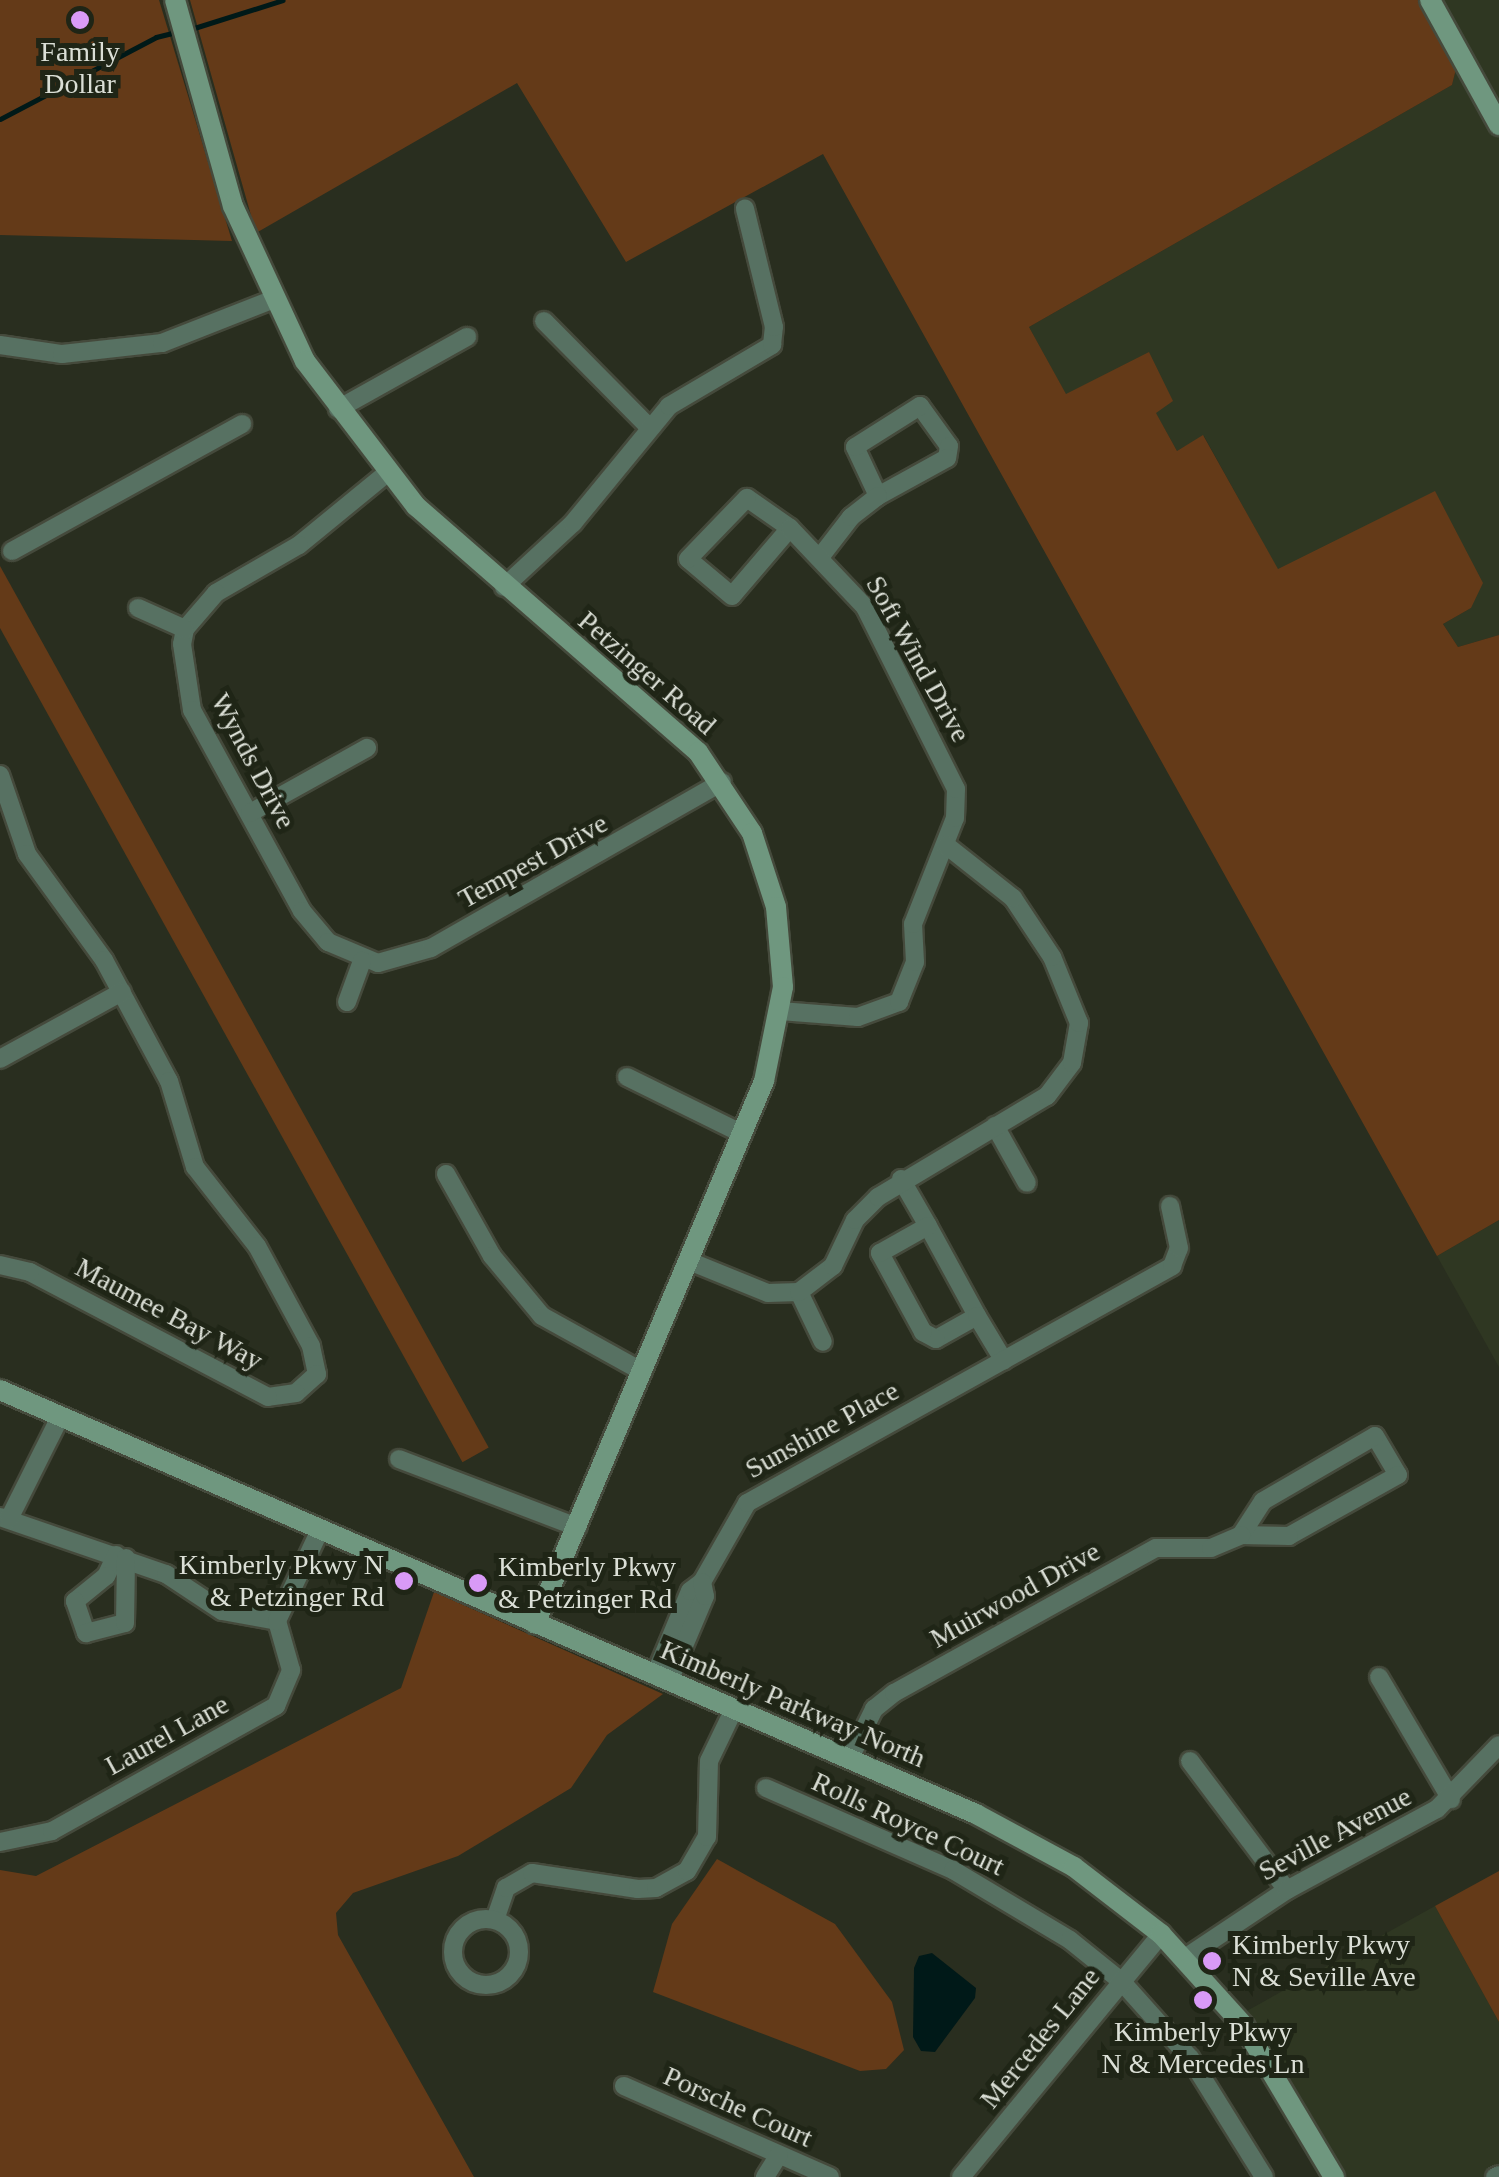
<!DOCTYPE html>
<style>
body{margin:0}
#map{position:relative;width:1499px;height:2177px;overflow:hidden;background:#292e1f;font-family:"Times New Roman",serif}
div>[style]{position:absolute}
.built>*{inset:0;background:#2f3722}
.green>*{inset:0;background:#643a18;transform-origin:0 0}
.water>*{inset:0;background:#001918}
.stream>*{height:5px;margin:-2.5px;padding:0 2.5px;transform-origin:2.5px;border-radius:2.5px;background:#001918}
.roads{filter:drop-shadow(2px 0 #454a3c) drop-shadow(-2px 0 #454a3c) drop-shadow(0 2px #454a3c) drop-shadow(0 -2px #454a3c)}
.street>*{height:18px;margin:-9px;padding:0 9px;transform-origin:9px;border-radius:9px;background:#577162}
.street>.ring{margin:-9px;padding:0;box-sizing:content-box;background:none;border:18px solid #577162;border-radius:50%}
.secondary>*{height:20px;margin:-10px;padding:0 10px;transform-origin:10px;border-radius:10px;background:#6f977f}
.dots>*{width:28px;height:28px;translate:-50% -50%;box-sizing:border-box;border:5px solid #1f2516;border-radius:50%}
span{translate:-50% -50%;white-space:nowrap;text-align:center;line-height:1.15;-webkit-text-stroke:10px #1f2516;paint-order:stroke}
.poi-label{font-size:28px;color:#dbdfd6}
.right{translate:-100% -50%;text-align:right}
.left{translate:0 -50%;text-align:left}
.street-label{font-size:28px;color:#dbdfd6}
</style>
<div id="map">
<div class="built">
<div style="clip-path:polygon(1418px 0,1499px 0,1499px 635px,1458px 647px,1443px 624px,1471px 608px,1278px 570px,1204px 436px,1177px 451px,1155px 412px,1066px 395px,1029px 327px,1452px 85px,1456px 69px)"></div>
<div style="clip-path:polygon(1499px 1220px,1499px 1367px,1437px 1256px)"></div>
<div style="clip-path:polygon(1435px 1906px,1499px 2022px,1499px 2177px,1335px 2177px,1236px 2017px)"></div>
</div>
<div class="green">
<div style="clip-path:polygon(0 0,159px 0,232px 241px,0 235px)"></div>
<div style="clip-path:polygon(190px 0,1418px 0,1456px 69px,1452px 85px,1029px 327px,1066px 394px,1149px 352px,1173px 401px,1156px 413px,1177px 451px,1203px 435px,1278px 569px,1435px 491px,1483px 583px,1471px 608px,1443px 624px,1458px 647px,1499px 635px,1499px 1220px,1437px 1256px,823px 154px,626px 262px,517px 83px,256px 233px)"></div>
<div style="left:0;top:566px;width:1008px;height:30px;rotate:61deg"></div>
<div style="clip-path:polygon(434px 1592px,663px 1694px,607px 1735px,571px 1788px,458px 1856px,353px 1893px,336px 1913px,338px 1935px,474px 2177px,0 2177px,0 1870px,36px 1876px,401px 1688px)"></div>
<div style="clip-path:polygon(717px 1859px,835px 1924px,892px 2002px,904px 2050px,886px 2069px,860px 2071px,653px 1992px,672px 1924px)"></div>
<div style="clip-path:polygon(1499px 1871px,1499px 2022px,1435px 1906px)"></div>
</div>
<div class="water">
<div style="clip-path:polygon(932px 1953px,976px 1988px,975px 1998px,935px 2052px,921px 2051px,913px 2037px,914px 1968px,919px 1956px)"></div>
</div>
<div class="stream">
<div style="left:191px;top:29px;width:96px;rotate:-17.5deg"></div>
<div style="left:0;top:119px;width:176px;rotate:-27.7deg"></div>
<div style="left:156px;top:37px;width:25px;rotate:-14deg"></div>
</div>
<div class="roads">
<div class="street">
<div style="left:544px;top:321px;width:148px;rotate:45.3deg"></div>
<div style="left:0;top:345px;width:63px;rotate:8.3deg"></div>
<div style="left:62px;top:354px;width:101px;rotate:-6.3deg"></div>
<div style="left:162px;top:343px;width:118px;rotate:-21.4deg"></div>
<div style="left:920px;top:406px;width:49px;rotate:54.1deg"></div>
<div style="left:949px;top:446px;width:12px;rotate:99deg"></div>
<div style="left:947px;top:458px;width:79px;rotate:151.2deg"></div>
<div style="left:878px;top:496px;width:54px;rotate:-115.1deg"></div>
<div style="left:855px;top:447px;width:77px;rotate:-32.2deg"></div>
<div style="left:338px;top:409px;width:148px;rotate:-29.2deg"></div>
<div style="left:387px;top:473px;width:114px;rotate:140.7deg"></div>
<div style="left:299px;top:545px;width:96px;rotate:150deg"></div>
<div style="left:216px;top:593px;width:48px;rotate:130.7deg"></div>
<div style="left:185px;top:629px;width:15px;rotate:101deg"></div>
<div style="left:182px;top:644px;width:67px;rotate:81.4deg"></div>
<div style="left:192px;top:710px;width:229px;rotate:61.3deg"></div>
<div style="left:302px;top:911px;width:40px;rotate:50deg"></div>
<div style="left:328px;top:942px;width:54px;rotate:22.8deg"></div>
<div style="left:378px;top:963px;width:55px;rotate:-15.8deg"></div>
<div style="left:431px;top:948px;width:335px;rotate:-29.7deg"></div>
<div style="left:747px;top:498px;width:52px;rotate:34.9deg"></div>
<div style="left:790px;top:528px;width:89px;rotate:130.5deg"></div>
<div style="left:732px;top:596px;width:57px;rotate:-139.9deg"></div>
<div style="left:688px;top:559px;width:85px;rotate:-46deg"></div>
<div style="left:12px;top:551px;width:263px;rotate:-28.9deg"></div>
<div style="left:821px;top:556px;width:49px;rotate:-52.4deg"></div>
<div style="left:851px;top:517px;width:34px;rotate:-38deg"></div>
<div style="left:504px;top:587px;width:94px;rotate:-42.8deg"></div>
<div style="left:573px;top:523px;width:151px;rotate:-50.6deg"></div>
<div style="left:669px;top:406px;width:120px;rotate:-30.6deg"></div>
<div style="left:772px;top:345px;width:18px;rotate:-84deg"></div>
<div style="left:774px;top:327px;width:122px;rotate:-103.8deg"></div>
<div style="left:138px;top:608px;width:51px;rotate:24.1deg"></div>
<div style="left:0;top:775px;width:83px;rotate:71.1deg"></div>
<div style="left:27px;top:854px;width:131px;rotate:54deg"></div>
<div style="left:104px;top:960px;width:137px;rotate:61.8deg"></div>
<div style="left:169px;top:1081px;width:90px;rotate:73.2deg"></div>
<div style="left:195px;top:1167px;width:100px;rotate:51.9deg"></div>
<div style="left:257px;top:1246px;width:114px;rotate:61.6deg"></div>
<div style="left:311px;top:1346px;width:29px;rotate:78deg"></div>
<div style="left:317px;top:1374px;width:28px;rotate:138deg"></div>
<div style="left:296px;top:1393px;width:28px;rotate:172deg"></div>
<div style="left:268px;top:1397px;width:269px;rotate:-152.3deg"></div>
<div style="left:30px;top:1272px;width:31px;rotate:-167deg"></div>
<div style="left:250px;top:813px;width:134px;rotate:-29.1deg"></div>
<div style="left:347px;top:1002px;width:44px;rotate:-69.9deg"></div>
<div style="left:780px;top:1011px;width:78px;rotate:4.4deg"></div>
<div style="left:858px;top:1017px;width:44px;rotate:-20.1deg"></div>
<div style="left:899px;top:1002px;width:43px;rotate:-68.2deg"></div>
<div style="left:915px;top:962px;width:38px;rotate:-93deg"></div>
<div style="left:913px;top:924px;width:114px;rotate:-68.4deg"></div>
<div style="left:955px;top:818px;width:29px;rotate:-88deg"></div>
<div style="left:956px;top:789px;width:203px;rotate:-116.6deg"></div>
<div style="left:865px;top:607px;width:109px;rotate:-133.5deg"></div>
<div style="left:0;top:1059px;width:139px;rotate:-28.8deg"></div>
<div style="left:627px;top:1077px;width:129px;rotate:26.2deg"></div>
<div style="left:995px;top:1126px;width:65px;rotate:60.7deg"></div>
<div style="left:446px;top:1174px;width:94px;rotate:60.7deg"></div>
<div style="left:492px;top:1256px;width:78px;rotate:50.2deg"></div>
<div style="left:542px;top:1316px;width:115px;rotate:29deg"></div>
<div style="left:901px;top:1179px;width:54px;rotate:60.1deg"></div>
<div style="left:928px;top:1226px;width:102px;rotate:61.4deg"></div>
<div style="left:977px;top:1316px;width:47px;rotate:150.7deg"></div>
<div style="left:936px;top:1339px;width:15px;rotate:-152deg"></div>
<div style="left:923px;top:1332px;width:90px;rotate:-118.6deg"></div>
<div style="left:880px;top:1253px;width:55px;rotate:-29.4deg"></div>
<div style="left:689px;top:1261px;width:85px;rotate:22.1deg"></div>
<div style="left:768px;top:1293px;width:31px;rotate:-2deg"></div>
<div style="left:799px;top:1292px;width:55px;rotate:64.4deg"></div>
<div style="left:799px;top:1292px;width:43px;rotate:-37.4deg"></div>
<div style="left:833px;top:1266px;width:51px;rotate:-64.4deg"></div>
<div style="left:855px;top:1220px;width:33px;rotate:-45deg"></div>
<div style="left:878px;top:1197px;width:197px;rotate:-30.9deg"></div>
<div style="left:1047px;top:1096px;width:41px;rotate:-52.9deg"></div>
<div style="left:1072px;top:1063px;width:41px;rotate:-80.1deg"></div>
<div style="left:1079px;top:1023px;width:71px;rotate:-112.2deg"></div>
<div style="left:1052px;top:957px;width:71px;rotate:-123.5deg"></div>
<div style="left:1013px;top:898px;width:85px;rotate:-141.7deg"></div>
<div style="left:977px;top:1316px;width:52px;rotate:59deg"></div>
<div style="left:1375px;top:1436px;width:45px;rotate:59.5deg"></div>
<div style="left:1398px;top:1475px;width:125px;rotate:150.8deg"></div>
<div style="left:1289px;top:1536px;width:48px;rotate:-178.8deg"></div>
<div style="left:1241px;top:1535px;width:40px;rotate:-57.1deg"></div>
<div style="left:1263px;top:1501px;width:129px;rotate:-30.1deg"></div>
<div style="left:399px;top:1459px;width:191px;rotate:20.9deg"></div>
<div style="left:0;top:1517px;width:176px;rotate:19deg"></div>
<div style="left:166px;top:1574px;width:67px;rotate:33.5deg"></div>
<div style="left:222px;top:1611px;width:56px;rotate:10.3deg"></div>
<div style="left:9px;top:1519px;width:114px;rotate:-63.4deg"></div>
<div style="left:116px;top:1555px;width:23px;rotate:115deg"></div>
<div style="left:106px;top:1576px;width:40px;rotate:141deg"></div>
<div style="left:75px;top:1601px;width:34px;rotate:71deg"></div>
<div style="left:86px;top:1633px;width:40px;rotate:-14.4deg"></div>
<div style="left:125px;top:1623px;width:65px;rotate:-89.1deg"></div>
<div style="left:655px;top:1675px;width:91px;rotate:-67.4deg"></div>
<div style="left:690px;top:1591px;width:15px;rotate:-37deg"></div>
<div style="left:702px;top:1582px;width:91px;rotate:-60.3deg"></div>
<div style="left:747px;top:1503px;width:487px;rotate:-29.1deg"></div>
<div style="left:1172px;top:1266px;width:19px;rotate:-69deg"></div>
<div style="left:1179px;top:1248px;width:43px;rotate:-102.1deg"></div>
<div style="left:1379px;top:1677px;width:142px;rotate:59.5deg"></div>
<div style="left:669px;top:1681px;width:92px;rotate:-67deg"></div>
<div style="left:705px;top:1596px;width:14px;rotate:-102deg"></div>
<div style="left:850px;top:1758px;width:55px;rotate:-63.9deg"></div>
<div style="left:874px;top:1709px;width:26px;rotate:-39deg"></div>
<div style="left:894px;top:1693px;width:299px;rotate:-29deg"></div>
<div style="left:1156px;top:1548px;width:55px"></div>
<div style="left:1211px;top:1548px;width:33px;rotate:-23deg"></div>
<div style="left:1190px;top:1761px;width:161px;rotate:53.1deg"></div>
<div style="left:766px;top:1788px;width:204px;rotate:23.7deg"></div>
<div style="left:953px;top:1870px;width:136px;rotate:30.9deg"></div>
<div style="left:1070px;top:1940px;width:67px;rotate:38.9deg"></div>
<div style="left:1122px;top:1982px;width:102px;rotate:48.2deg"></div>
<div style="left:1190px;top:2058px;width:140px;rotate:58.1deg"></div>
<div style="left:0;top:1842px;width:53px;rotate:-11.9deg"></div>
<div style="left:52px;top:1831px;width:257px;rotate:-29.2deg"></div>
<div style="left:276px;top:1706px;width:39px;rotate:-67deg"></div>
<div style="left:291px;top:1670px;width:51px;rotate:-105.9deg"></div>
<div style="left:277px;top:1621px;width:98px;rotate:-64.7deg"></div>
<div style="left:496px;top:1917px;width:31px;rotate:-71deg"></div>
<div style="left:506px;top:1888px;width:30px;rotate:-30deg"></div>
<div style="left:532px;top:1873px;width:107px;rotate:8.6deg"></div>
<div style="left:638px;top:1889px;width:18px;rotate:-3deg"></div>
<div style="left:656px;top:1888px;width:35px;rotate:-29deg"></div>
<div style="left:687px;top:1871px;width:39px;rotate:-60deg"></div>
<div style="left:707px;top:1837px;width:76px;rotate:-88.5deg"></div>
<div style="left:709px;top:1761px;width:58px;rotate:-64.3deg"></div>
<div class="ring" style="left:453px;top:1919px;width:48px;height:48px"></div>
<div style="left:1185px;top:1958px;width:123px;rotate:-33.7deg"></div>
<div style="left:1287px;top:1890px;width:170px;rotate:-28.4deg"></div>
<div style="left:1437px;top:1809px;width:89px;rotate:-45.9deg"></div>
<div style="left:624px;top:2086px;width:225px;rotate:23.8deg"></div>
<div style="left:765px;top:2177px;width:26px;rotate:-58deg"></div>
<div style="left:961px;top:2177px;width:315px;rotate:-50.5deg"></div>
<div style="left:1495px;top:2177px;width:4px;rotate:-27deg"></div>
</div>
<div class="secondary">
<div style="left:175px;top:0;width:214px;rotate:74.3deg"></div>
<div style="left:233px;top:206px;width:171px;rotate:65.1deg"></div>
<div style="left:305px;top:361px;width:183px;rotate:52.6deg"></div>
<div style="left:416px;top:506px;width:374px;rotate:41.1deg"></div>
<div style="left:698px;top:752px;width:97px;rotate:56.3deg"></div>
<div style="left:752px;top:833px;width:78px;rotate:72deg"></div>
<div style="left:776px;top:907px;width:80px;rotate:85deg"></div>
<div style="left:783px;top:987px;width:96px;rotate:101.4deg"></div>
<div style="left:764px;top:1081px;width:589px;rotate:112.87deg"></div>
<div style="left:1430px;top:0;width:143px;rotate:61.1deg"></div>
<div style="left:0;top:1390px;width:1064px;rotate:23.48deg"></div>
<div style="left:976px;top:1814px;width:111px;rotate:28.4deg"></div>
<div style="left:1074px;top:1867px;width:110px;rotate:37.6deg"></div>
<div style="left:1161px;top:1934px;width:124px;rotate:47.9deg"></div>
<div style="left:1244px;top:2026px;width:176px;rotate:59.2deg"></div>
</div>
</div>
<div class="dots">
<div style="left:80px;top:20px;background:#d99af7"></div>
<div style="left:404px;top:1581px;background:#d99af7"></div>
<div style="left:478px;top:1583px;background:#d99af7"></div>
<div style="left:1212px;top:1961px;background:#d99af7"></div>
<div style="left:1203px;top:2000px;background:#d99af7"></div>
</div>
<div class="poi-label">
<span style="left:80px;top:68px">Family<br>Dollar</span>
<span class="right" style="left:384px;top:1581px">Kimberly Pkwy N<br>&amp; Petzinger Rd</span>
<span class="left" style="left:498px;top:1583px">Kimberly Pkwy<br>&amp; Petzinger Rd</span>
<span class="left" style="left:1232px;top:1961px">Kimberly Pkwy<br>N &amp; Seville Ave</span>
<span style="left:1203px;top:2048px">Kimberly Pkwy<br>N &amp; Mercedes Ln</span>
</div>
<div class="street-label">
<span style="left:918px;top:659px;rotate:61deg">Soft Wind Drive</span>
<span style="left:647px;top:673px;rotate:41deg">Petzinger Road</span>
<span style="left:253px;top:761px;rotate:62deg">Wynds Drive</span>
<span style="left:533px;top:861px;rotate:-29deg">Tempest Drive</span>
<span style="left:169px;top:1314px;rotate:28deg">Maumee Bay Way</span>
<span style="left:822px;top:1430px;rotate:-29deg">Sunshine Place</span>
<span style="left:1015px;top:1595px;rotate:-29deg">Muirwood Drive</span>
<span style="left:793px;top:1704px;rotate:23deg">Kimberly Parkway North</span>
<span style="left:167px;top:1735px;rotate:-29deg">Laurel Lane</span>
<span style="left:908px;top:1824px;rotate:25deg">Rolls Royce Court</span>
<span style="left:1335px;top:1834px;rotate:-28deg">Seville Avenue</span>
<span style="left:1040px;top:2038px;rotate:-51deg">Mercedes Lane</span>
<span style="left:738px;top:2107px;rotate:24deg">Porsche Court</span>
</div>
</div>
